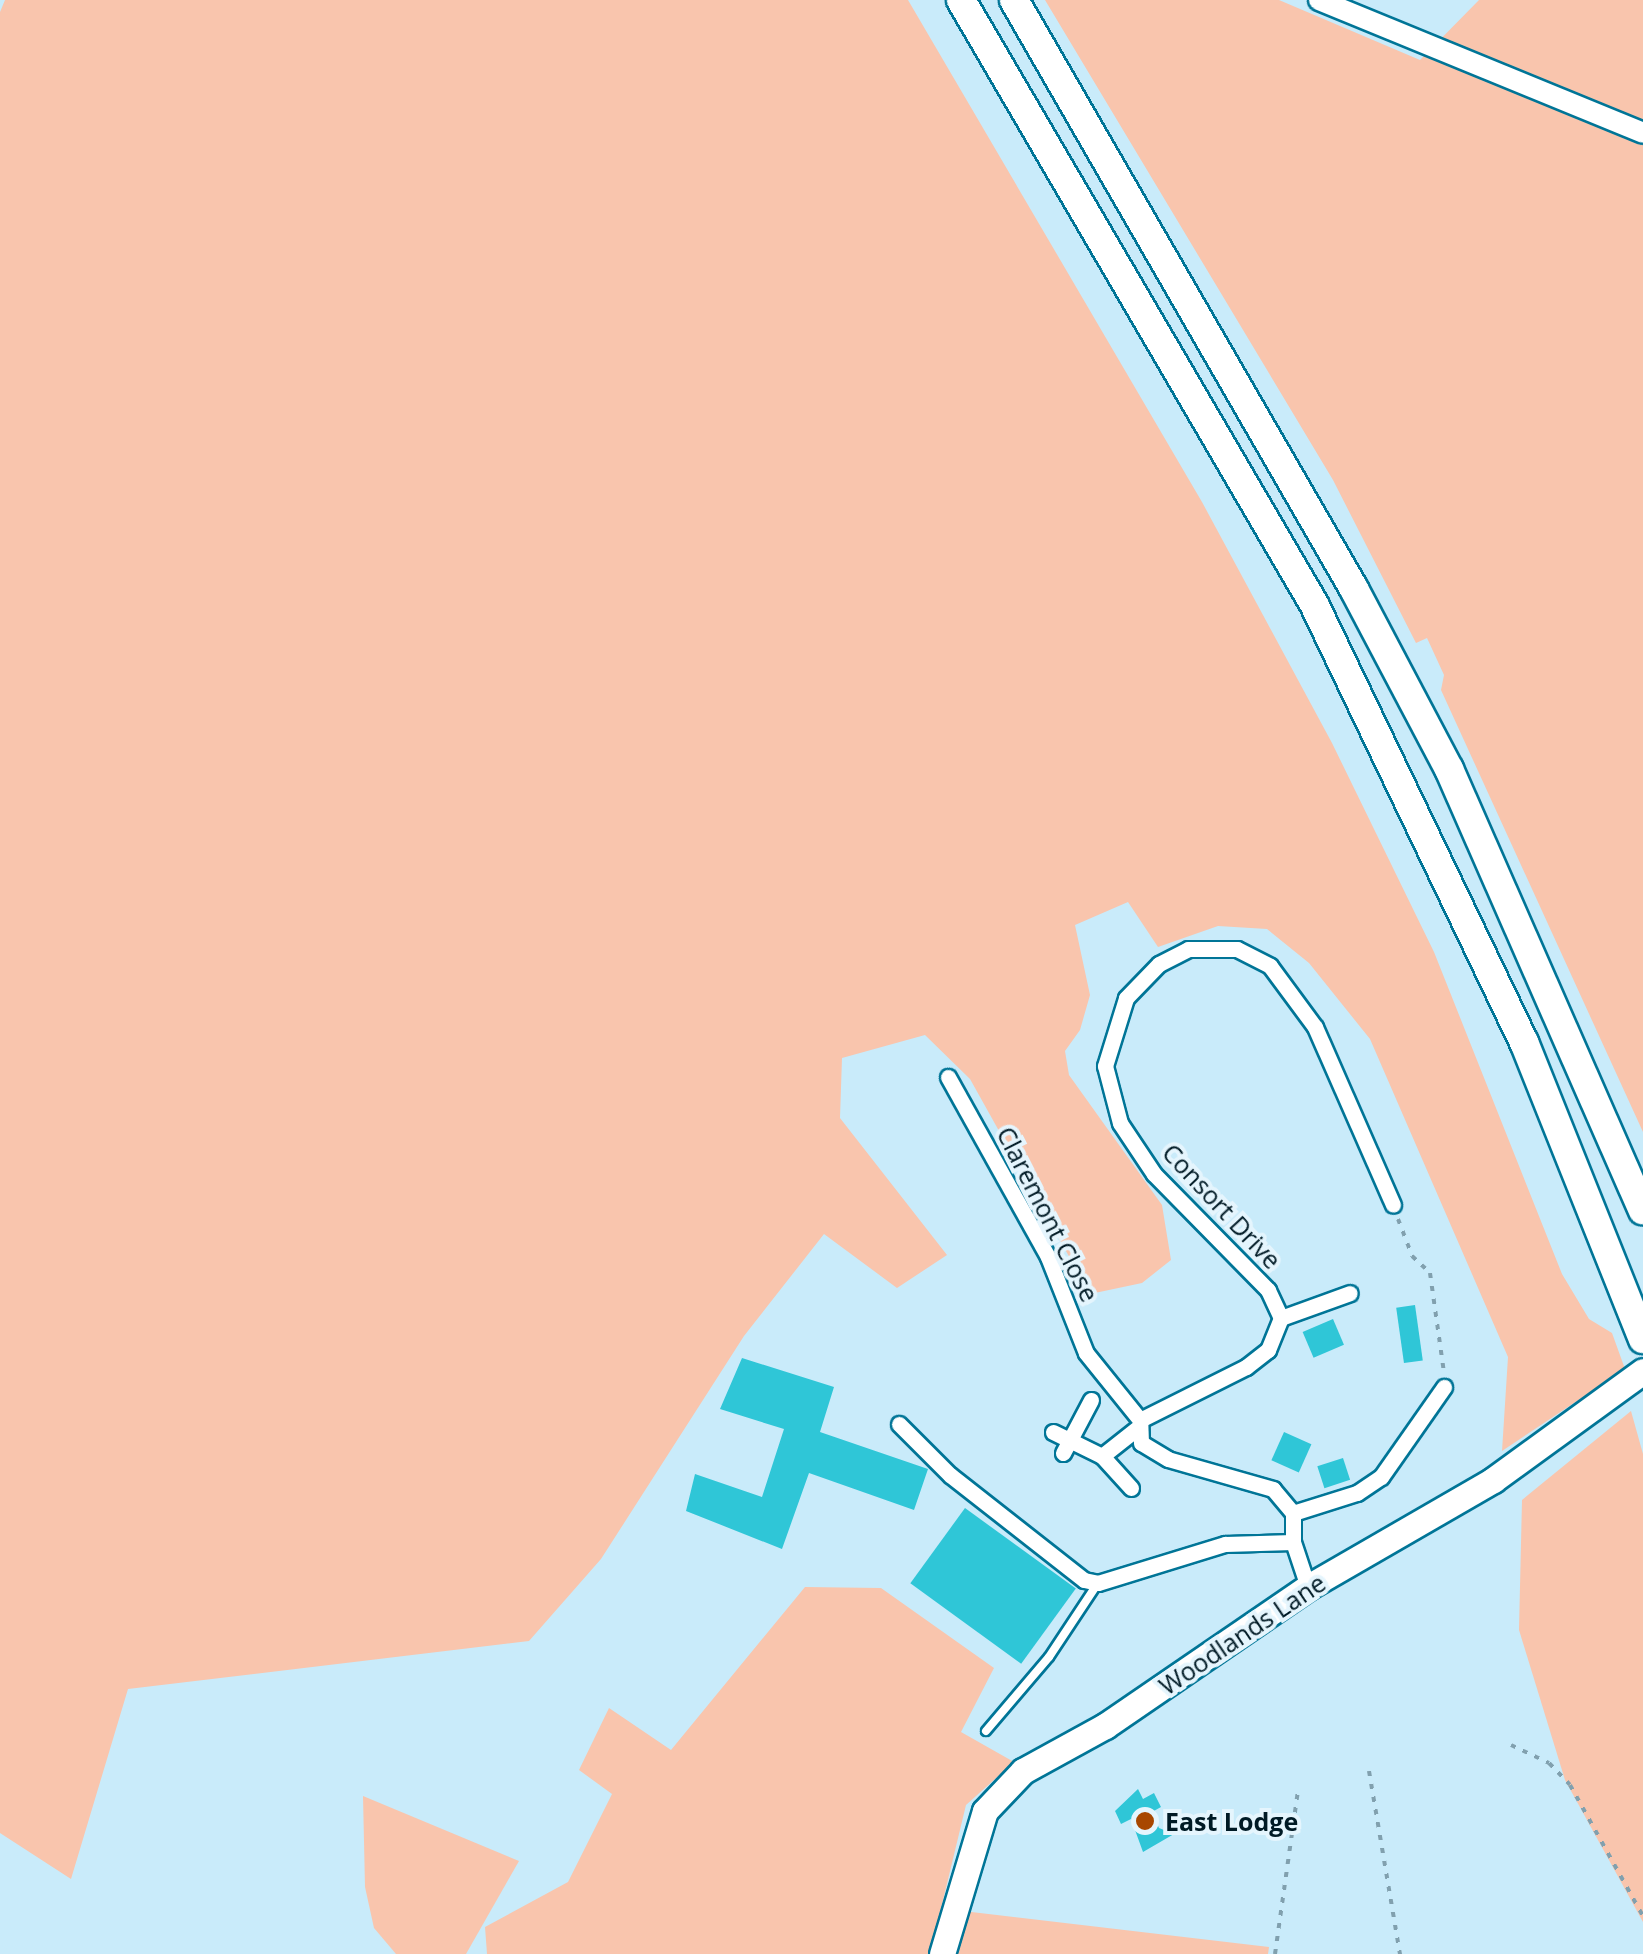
<!DOCTYPE html>
<style>
body{margin:0}
#map{position:relative;width:1643px;height:1954px;overflow:hidden;background:#c9ebfa;font-family:"Open Sans",sans-serif}
div>[style]{position:absolute}
.green>*{inset:0;background:#f9c5ad}
.building>*{inset:0;background:#2fc6d7;transform-origin:0 0}
.path>*{height:4px;margin-top:-2px;transform-origin:0;background:repeating-linear-gradient(90deg,#81a0ae 0 5px,transparent 0 13px)}
.roads{filter:drop-shadow(2px 0 #007597) drop-shadow(-2px 0 #007597) drop-shadow(0 2px #007597) drop-shadow(0 -2px #007597)}
.service>*{height:8px;margin:-4px;padding:0 4px;transform-origin:4px;border-radius:4px;background:#fff}
.minor>*{height:15px;margin:-7.5px;padding:0 7.5px;transform-origin:7.5px;border-radius:7.5px;background:#fff}
.tertiary>*{height:20px;margin:-10px;padding:0 10px;transform-origin:10px;border-radius:10px;background:#fff}
.primary>*{height:25px;margin:-12.5px;padding:0 12.5px;transform-origin:12.5px;border-radius:12.5px;background:#fff}
.motorway>*{height:28px;margin:-14px;padding:0 14px;transform-origin:14px;border-radius:14px;background:#fff}
.dots>*{width:28px;height:28px;translate:-50% -50%;box-sizing:border-box;border:5px solid #e5f5fd;border-radius:50%}
span{translate:-50% -50%;white-space:nowrap;text-align:center;line-height:1.15;-webkit-text-stroke:8px #e5f5fd;paint-order:stroke}
.street-label{font-size:25px;color:#001a25}
.poi-label{font-size:25px;color:#001a25;font-weight:700}
.left{translate:0 -50%;text-align:left}
</style>
<div id="map">
<div class="green">
<div style="clip-path:polygon(5px 0,908px 0,1202px 502px,1332px 743px,1434px 952px,1562px 1274px,1589px 1319px,1612px 1333px,1625px 1369px,1502px 1451px,1508px 1357px,1370px 1039px,1309px 963px,1267px 929px,1218px 926px,1158px 947px,1128px 902px,1075px 925px,1090px 995px,1080px 1030px,1065px 1051px,1069px 1075px,1162px 1205px,1171px 1260px,1142px 1283px,1090px 1294px,970px 1079px,925px 1035px,842px 1058px,840px 1118px,947px 1255px,897px 1288px,824px 1234px,744px 1336px,601px 1559px,529px 1641px,128px 1689px,71px 1879px,0 1833px,0 12px)"></div>
<div style="clip-path:polygon(1045px 0,1279px 0,1420px 60px,1479px 0,1643px 0,1643px 1132px,1441px 690px,1444px 675px,1427px 638px,1416px 643px,1333px 480px)"></div>
<div style="clip-path:polygon(1631px 1411px,1643px 1454px,1643px 1922px,1565px 1780px,1519px 1630px,1522px 1500px)"></div>
<div style="clip-path:polygon(805px 1587px,881px 1588px,994px 1668px,961px 1732px,1014px 1762px,966px 1805px,930px 1954px,487px 1954px,485px 1927px,568px 1882px,612px 1794px,579px 1770px,609px 1708px,671px 1750px)"></div>
<div style="clip-path:polygon(363px 1796px,519px 1861px,466px 1954px,396px 1954px,374px 1928px,365px 1887px)"></div>
<div style="clip-path:polygon(963px 1911px,1269px 1947px,1268px 1954px,950px 1954px)"></div>
</div>
<div class="building">
<div style="left:1415px;top:1305px;width:56px;height:19px;rotate:82deg"></div>
<div style="left:1333px;top:1319px;width:28px;height:33px;rotate:67deg"></div>
<div style="clip-path:polygon(742px 1358px,834px 1387px,820px 1432px,928px 1469px,914px 1510px,809px 1473px,782px 1549px,686px 1511px,695px 1474px,762px 1497px,784px 1429px,720px 1409px)"></div>
<div style="left:1284px;top:1432px;width:30px;height:31px;rotate:24deg"></div>
<div style="left:1343px;top:1458px;width:23px;height:27px;rotate:72deg"></div>
<div style="left:965px;top:1508px;width:137px;height:93px;rotate:36deg"></div>
<div style="clip-path:polygon(1138px 1789px,1143px 1799px,1154px 1793px,1161px 1807px,1152px 1812px,1159px 1828px,1174px 1834px,1143px 1852px,1131px 1819px,1121px 1824px,1115px 1811px)"></div>
</div>
<div class="path">
<div style="left:1398px;top:1219px;width:40px;rotate:69deg"></div>
<div style="left:1412px;top:1256px;width:25px;rotate:43deg"></div>
<div style="left:1430px;top:1273px;width:101px;rotate:82deg"></div>
<div style="left:1511px;top:1745px;width:42px;rotate:25.3deg"></div>
<div style="left:1549px;top:1763px;width:30px;rotate:46deg"></div>
<div style="left:1570px;top:1785px;width:150px;rotate:60.9deg"></div>
<div style="left:1369px;top:1771px;width:186px;rotate:80.4deg"></div>
<div style="left:1275px;top:1954px;width:166px;rotate:-82deg"></div>
</div>
<div class="roads">
<div class="service">
<div style="left:986px;top:1731px;width:97px;rotate:-49.6deg"></div>
<div style="left:1049px;top:1657px;width:89px;rotate:-56.5deg"></div>
</div>
<div class="minor">
<div style="left:948px;top:1077px;width:206px;rotate:60.9deg"></div>
<div style="left:1048px;top:1257px;width:103px;rotate:68.4deg"></div>
<div style="left:1086px;top:1353px;width:86px;rotate:51.1deg"></div>
<div style="left:1281px;top:1318px;width:73px;rotate:-19.9deg"></div>
<div style="left:899px;top:1424px;width:72px;rotate:45deg"></div>
<div style="left:950px;top:1475px;width:170px;rotate:38.1deg"></div>
<div style="left:1084px;top:1580px;width:14px;rotate:12deg"></div>
<div style="left:1098px;top:1583px;width:133px;rotate:-17.1deg"></div>
<div style="left:1225px;top:1544px;width:68px;rotate:-1.7deg"></div>
<div style="left:1053px;top:1432px;width:55px;rotate:26.1deg"></div>
<div style="left:1063px;top:1453px;width:60px;rotate:-62.2deg"></div>
<div style="left:1131px;top:1488px;width:43px;rotate:-132.2deg"></div>
<div style="left:1102px;top:1456px;width:48px;rotate:-38.3deg"></div>
<div style="left:1293px;top:1513px;width:67px;rotate:-17.4deg"></div>
<div style="left:1357px;top:1493px;width:29px;rotate:-34deg"></div>
<div style="left:1381px;top:1477px;width:110px;rotate:-55deg"></div>
<div style="left:1308px;top:1587px;width:47px;rotate:-108.4deg"></div>
<div style="left:1293px;top:1542px;width:29px;rotate:-90deg"></div>
<div style="left:1293px;top:1513px;width:31px;rotate:-130deg"></div>
<div style="left:1273px;top:1489px;width:109px;rotate:-164.1deg"></div>
<div style="left:1168px;top:1459px;width:31px;rotate:-149deg"></div>
<div style="left:1141px;top:1443px;width:23px;rotate:-92deg"></div>
<div style="left:1140px;top:1420px;width:119px;rotate:-26.6deg"></div>
<div style="left:1246px;top:1367px;width:28px;rotate:-38deg"></div>
<div style="left:1268px;top:1350px;width:35px;rotate:-68deg"></div>
<div style="left:1281px;top:1318px;width:31px;rotate:-115deg"></div>
<div style="left:1268px;top:1290px;width:163px;rotate:-134.5deg"></div>
<div style="left:1154px;top:1174px;width:61px;rotate:-123.7deg"></div>
<div style="left:1120px;top:1123px;width:59px;rotate:-104.7deg"></div>
<div style="left:1105px;top:1066px;width:71px;rotate:-72.8deg"></div>
<div style="left:1126px;top:998px;width:47px;rotate:-45.9deg"></div>
<div style="left:1159px;top:964px;width:33px;rotate:-27deg"></div>
<div style="left:1188px;top:949px;width:49px"></div>
<div style="left:1237px;top:949px;width:37px;rotate:27deg"></div>
<div style="left:1270px;top:966px;width:76px;rotate:53.6deg"></div>
<div style="left:1315px;top:1027px;width:194px;rotate:66.3deg"></div>
</div>
<div class="tertiary">
<div style="left:1319px;top:0;width:350px;rotate:22.3deg"></div>
</div>
<div class="primary">
<div style="left:942px;top:1954px;width:149px;rotate:-73.3deg"></div>
<div style="left:985px;top:1811px;width:55px;rotate:-46.5deg"></div>
<div style="left:1023px;top:1771px;width:94px;rotate:-28.8deg"></div>
<div style="left:1105px;top:1726px;width:246px;rotate:-34.4deg"></div>
<div style="left:1308px;top:1587px;width:214px;rotate:-30deg"></div>
<div style="left:1493px;top:1480px;width:185px;rotate:-36deg"></div>
</div>
<div class="motorway">
<div style="left:961px;top:0;width:700px;rotate:59.7deg"></div>
<div style="left:1314px;top:604px;width:486px;rotate:64.4deg"></div>
<div style="left:1524px;top:1042px;width:320px;rotate:68.2deg"></div>
<div style="left:1014px;top:0;width:680px;rotate:60deg"></div>
<div style="left:1354px;top:589px;width:204px;rotate:62.2deg"></div>
<div style="left:1449px;top:769px;width:482px;rotate:66.3deg"></div>
</div>
</div>
<div class="dots">
<div style="left:1145px;top:1821px;background:#a84700"></div>
</div>
<div class="street-label">
<span style="left:1222px;top:1206px;rotate:47deg">Consort Drive</span>
<span style="left:1048px;top:1214px;rotate:63deg">Claremont Close</span>
<span style="left:1242px;top:1634px;rotate:-34deg">Woodlands Lane</span>
</div>
<div class="poi-label">
<span class="left" style="left:1165px;top:1821px">East Lodge</span>
</div>
</div>
